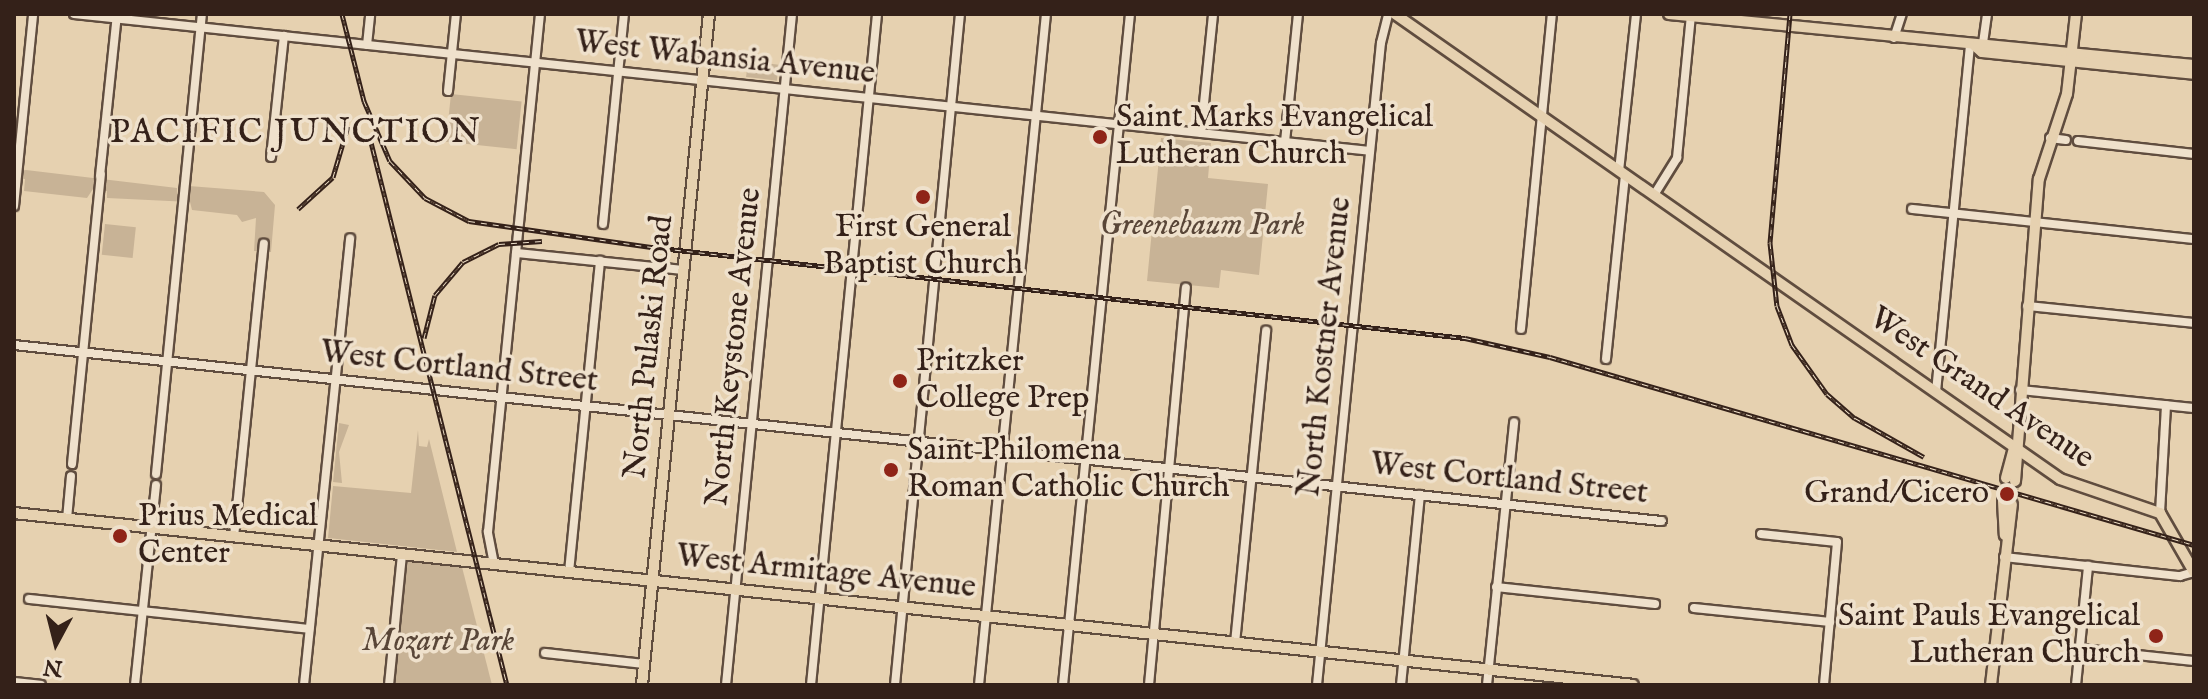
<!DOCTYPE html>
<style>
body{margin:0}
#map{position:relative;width:2208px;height:699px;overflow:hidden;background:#e6d1b0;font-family:"IM FELL English",serif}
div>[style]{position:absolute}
.green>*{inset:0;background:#c8b396;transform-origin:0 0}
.major-tunnel>*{height:10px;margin-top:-5px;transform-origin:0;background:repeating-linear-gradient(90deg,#c2ae92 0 10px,transparent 0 15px)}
.roads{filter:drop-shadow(2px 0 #604d3f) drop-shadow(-2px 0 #604d3f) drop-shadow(0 2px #604d3f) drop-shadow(0 -2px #604d3f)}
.minor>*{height:8px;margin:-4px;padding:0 4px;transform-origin:4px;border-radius:4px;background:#efe1cc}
.major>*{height:10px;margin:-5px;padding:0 5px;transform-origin:5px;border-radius:5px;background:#e6d1b0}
.rail>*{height:5px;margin-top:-2.5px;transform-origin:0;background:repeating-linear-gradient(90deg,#efe1cc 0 6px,#342119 0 12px);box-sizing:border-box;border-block:2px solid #342119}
.dots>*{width:22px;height:22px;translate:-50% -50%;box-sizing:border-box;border:4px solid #efe1cc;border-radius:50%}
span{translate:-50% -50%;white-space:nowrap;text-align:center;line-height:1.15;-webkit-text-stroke:7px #efe1cc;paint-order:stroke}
.street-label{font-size:32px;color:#342119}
.poi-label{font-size:32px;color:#342119}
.left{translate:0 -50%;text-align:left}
.right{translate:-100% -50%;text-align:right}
.park-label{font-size:32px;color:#594638;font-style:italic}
.neighbourhood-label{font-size:34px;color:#342119;letter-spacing:2px}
.frame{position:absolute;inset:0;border:16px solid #342119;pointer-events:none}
.north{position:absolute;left:16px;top:603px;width:80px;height:80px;-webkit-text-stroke:6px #efe1cc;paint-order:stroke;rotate:187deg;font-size:22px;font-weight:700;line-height:32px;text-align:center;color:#342119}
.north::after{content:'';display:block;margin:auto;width:28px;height:36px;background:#342119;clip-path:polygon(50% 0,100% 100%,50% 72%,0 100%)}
</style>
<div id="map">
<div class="green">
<div style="left:748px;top:61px;width:31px;height:16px;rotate:7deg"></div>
<div style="left:451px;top:94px;width:71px;height:48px;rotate:6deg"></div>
<div style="clip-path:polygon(1161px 138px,1211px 143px,1208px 178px,1268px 184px,1259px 275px,1221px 270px,1219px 288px,1147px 281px)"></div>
<div style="clip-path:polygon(26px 170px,177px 188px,177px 194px,187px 195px,189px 186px,264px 192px,275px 205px,271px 252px,254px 251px,256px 218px,242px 222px,237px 215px,192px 210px,190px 202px,107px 198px,107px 191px,93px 189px,87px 198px,24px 191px,25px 179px,14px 178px,14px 172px)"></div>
<div style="left:105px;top:224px;width:31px;height:31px;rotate:6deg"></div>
<div style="clip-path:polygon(339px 423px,349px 425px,339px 452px,342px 483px,333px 482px)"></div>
<div style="clip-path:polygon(418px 430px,419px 446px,427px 447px,429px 439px,457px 552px,328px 538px,333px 486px,411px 493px)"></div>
<div style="clip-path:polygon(408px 560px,462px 567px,492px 685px,392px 685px)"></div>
</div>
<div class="major-tunnel">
<div style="left:2003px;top:501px;width:23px;rotate:-83deg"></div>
<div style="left:2012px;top:504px;width:23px;rotate:-83deg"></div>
</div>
<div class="roads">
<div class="minor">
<div style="left:74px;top:14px;width:1303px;rotate:6.03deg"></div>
<div style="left:1894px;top:38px;width:25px;rotate:-72deg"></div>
<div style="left:1983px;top:43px;width:29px;rotate:-82deg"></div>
<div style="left:367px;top:45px;width:31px;rotate:-84deg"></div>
<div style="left:448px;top:91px;width:77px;rotate:-84.1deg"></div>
<div style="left:1201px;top:133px;width:120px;rotate:-84.2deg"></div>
<div style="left:2050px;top:138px;width:16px;rotate:7deg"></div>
<div style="left:2078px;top:141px;width:117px;rotate:6.4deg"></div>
<div style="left:1285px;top:142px;width:129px;rotate:-84.2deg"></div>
<div style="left:271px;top:157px;width:122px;rotate:-83.9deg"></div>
<div style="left:1619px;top:171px;width:158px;rotate:-83.8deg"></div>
<div style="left:100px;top:176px;width:162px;rotate:-84deg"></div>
<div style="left:1654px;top:195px;width:44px;rotate:-58.1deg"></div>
<div style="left:1677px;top:158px;width:143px;rotate:-84.4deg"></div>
<div style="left:14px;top:206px;width:193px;rotate:-84.3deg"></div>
<div style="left:1912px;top:209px;width:284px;rotate:6.1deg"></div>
<div style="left:603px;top:224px;width:211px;rotate:-84.3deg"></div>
<div style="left:516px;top:253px;width:169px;rotate:5.8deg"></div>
<div style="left:2027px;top:306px;width:168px;rotate:5.8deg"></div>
<div style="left:1521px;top:329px;width:317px;rotate:-84.4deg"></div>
<div style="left:14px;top:345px;width:1657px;rotate:6.1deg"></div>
<div style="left:1606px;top:359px;width:185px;rotate:-84.1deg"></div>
<div style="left:2020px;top:390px;width:175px;rotate:5.9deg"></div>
<div style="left:1936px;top:392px;width:348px;rotate:-84.4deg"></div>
<div style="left:72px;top:464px;width:291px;rotate:-84.3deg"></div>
<div style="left:156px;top:474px;width:462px;rotate:-84.3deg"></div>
<div style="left:2160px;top:513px;width:108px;rotate:-86.8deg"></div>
<div style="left:67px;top:519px;width:43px;rotate:-84.7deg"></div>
<div style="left:1761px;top:534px;width:76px;rotate:6deg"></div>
<div style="left:1837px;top:542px;width:144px;rotate:95.2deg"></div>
<div style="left:234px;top:537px;width:295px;rotate:-84.2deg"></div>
<div style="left:2004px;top:557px;width:177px;rotate:6.2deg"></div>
<div style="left:2180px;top:576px;width:15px;rotate:-16deg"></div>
<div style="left:494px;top:564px;width:33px;rotate:-101deg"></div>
<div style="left:488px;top:532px;width:521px;rotate:-84.27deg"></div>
<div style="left:569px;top:572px;width:313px;rotate:-84.3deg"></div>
<div style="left:1496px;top:587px;width:160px;rotate:6.1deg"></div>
<div style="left:29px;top:599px;width:282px;rotate:6.1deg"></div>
<div style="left:1694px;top:608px;width:137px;rotate:5.9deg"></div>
<div style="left:1235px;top:643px;width:314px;rotate:-84.3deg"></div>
<div style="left:2080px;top:649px;width:115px;rotate:6deg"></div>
<div style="left:545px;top:653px;width:100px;rotate:6.3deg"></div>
<div style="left:14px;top:682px;width:27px;rotate:6deg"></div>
<div style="left:135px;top:685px;width:201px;rotate:-84deg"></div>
<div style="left:304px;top:685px;width:449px;rotate:-84.1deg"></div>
<div style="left:389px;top:685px;width:131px;rotate:-84.3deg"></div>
<div style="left:726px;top:685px;width:674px;rotate:-84.38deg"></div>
<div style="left:811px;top:685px;width:674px;rotate:-84.38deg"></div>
<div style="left:895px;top:685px;width:674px;rotate:-84.47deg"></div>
<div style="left:979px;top:685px;width:674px;rotate:-84.3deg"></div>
<div style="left:1063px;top:685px;width:674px;rotate:-84.3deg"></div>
<div style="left:1149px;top:685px;width:399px;rotate:-84.7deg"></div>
<div style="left:1317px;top:685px;width:645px;rotate:-84.31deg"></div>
<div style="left:1381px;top:43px;width:30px;rotate:-76deg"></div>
<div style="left:1401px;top:685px;width:191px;rotate:-84.3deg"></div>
<div style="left:1487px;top:685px;width:264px;rotate:-84.1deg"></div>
<div style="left:2076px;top:685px;width:120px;rotate:-84.2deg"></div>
</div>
<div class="major">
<div style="left:1395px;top:14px;width:811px;rotate:34.96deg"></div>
<div style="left:2060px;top:479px;width:106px;rotate:18.8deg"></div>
<div style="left:2160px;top:513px;width:68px;rotate:60deg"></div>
<div style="left:1669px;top:14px;width:527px;rotate:5.55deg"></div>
<div style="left:1975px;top:46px;width:9px;rotate:41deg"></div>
<div style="left:1982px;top:52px;width:213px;rotate:5.9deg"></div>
<div style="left:2006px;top:478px;width:31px;rotate:-75deg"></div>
<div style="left:2015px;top:481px;width:303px;rotate:-85.5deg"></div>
<div style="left:2039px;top:179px;width:89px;rotate:-71.8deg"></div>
<div style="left:2067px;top:94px;width:81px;rotate:-83.6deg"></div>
<div style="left:2003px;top:501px;width:34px;rotate:87deg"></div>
<div style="left:14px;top:513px;width:1628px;rotate:6.06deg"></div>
<div style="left:642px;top:685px;width:674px;rotate:-84.3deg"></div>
<div style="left:1991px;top:685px;width:182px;rotate:-83.4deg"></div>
</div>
</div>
<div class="rail">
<div style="left:342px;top:14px;width:90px;rotate:75.8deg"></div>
<div style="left:364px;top:101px;width:65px;rotate:66.6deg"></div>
<div style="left:390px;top:161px;width:51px;rotate:46.6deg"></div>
<div style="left:425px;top:198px;width:50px;rotate:27.6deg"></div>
<div style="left:469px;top:221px;width:184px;rotate:8.1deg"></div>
<div style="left:651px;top:247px;width:819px;rotate:6.38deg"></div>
<div style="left:1465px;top:338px;width:87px;rotate:12.6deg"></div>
<div style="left:1550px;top:357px;width:671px;rotate:16.27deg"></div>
<div style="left:1790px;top:14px;width:230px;rotate:95deg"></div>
<div style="left:1770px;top:243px;width:63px;rotate:83.7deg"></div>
<div style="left:1777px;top:306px;width:42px;rotate:69deg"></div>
<div style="left:1792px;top:345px;width:60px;rotate:54.5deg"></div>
<div style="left:1827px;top:394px;width:37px;rotate:41deg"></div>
<div style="left:1855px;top:418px;width:79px;rotate:29.5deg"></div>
<div style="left:370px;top:138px;width:564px;rotate:75.94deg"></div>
<div style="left:298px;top:209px;width:47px;rotate:-42.4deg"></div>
<div style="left:333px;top:177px;width:53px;rotate:-73.6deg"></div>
<div style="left:424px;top:338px;width:44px;rotate:-75.7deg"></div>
<div style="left:435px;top:295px;width:43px;rotate:-49.7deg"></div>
<div style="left:463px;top:262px;width:40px;rotate:-26.6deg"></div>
<div style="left:499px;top:244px;width:43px;rotate:-4deg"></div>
</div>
<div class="dots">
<div style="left:1100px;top:137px;background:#8f2418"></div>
<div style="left:923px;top:197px;background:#8f2418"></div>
<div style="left:900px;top:381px;background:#8f2418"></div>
<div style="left:891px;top:470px;background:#8f2418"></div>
<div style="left:2007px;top:494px;background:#8f2418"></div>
<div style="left:120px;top:536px;background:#8f2418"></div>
<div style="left:2156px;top:636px;background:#8f2418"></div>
</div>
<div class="street-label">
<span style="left:725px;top:59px;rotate:6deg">West Wabansia Avenue</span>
<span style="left:650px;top:347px;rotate:-84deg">North Pulaski Road</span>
<span style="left:735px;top:347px;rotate:-84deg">North Keystone Avenue</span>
<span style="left:1326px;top:347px;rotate:-84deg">North Kostner Avenue</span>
<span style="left:459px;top:368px;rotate:6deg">West Cortland Street</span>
<span style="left:1981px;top:389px;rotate:34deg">West Grand Avenue</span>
<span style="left:1509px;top:480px;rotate:6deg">West Cortland Street</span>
<span style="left:826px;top:573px;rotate:6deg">West Armitage Avenue</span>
</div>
<div class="poi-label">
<span class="left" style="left:1116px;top:137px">Saint Marks Evangelical<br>Lutheran Church</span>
<span style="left:923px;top:247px">First General<br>Baptist Church</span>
<span class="left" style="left:916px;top:381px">Pritzker<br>College Prep</span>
<span class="left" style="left:907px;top:470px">Saint Philomena<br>Roman Catholic Church</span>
<span class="right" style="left:1989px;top:494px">Grand/Cicero</span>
<span class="left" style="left:138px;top:536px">Prius Medical<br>Center</span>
<span class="right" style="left:2140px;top:636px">Saint Pauls Evangelical<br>Lutheran Church</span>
</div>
<div class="park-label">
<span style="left:1202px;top:226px">Greenebaum Park</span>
<span style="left:438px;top:642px">Mozart Park</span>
</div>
<div class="neighbourhood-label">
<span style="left:296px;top:133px">PACIFIC JUNCTION</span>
</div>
<div class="frame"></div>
<div class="north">N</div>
</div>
